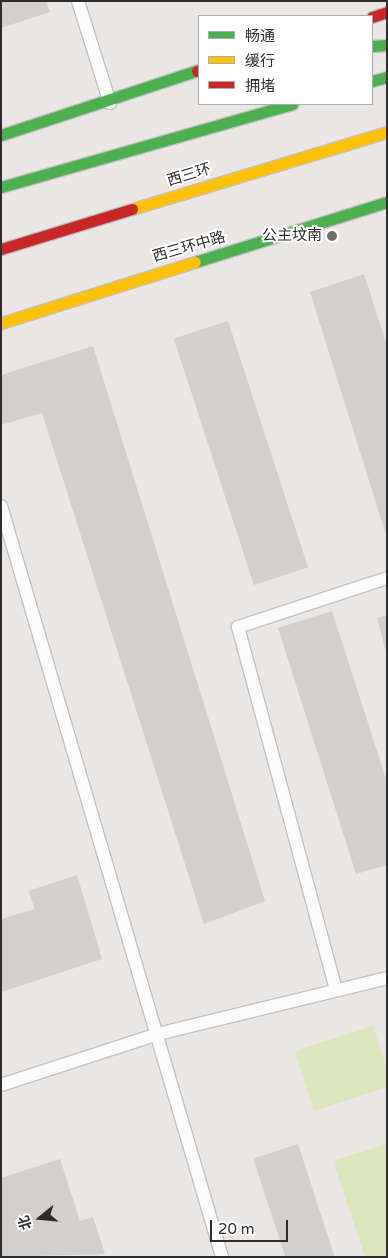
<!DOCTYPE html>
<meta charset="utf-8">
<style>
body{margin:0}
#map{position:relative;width:388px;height:1258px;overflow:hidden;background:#eae6e3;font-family:"Varela Round","Noto Sans SC",sans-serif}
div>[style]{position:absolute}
.pitch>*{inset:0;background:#dce6bd}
.building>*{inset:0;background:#d2cfcc;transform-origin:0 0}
.roads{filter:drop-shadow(1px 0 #c3c2c2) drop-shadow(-1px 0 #c3c2c2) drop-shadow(0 1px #c3c2c2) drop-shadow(0 -1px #c3c2c2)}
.lane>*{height:12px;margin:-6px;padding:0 6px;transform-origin:6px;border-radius:6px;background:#fcfbfb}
.fast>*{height:11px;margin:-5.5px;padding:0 5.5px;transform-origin:5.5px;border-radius:5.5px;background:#4caf50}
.slow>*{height:11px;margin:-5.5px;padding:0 5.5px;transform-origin:5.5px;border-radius:5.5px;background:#ffc107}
.jam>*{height:11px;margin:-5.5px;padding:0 5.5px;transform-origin:5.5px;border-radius:5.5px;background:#c62828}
.dots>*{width:14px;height:14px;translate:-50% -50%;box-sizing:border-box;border:2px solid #fff;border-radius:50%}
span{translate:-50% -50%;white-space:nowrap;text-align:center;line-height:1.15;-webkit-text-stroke:4px #fff;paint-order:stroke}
.street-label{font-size:15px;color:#2d2d2d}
.poi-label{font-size:15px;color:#2d2d2d}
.right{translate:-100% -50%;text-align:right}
.frame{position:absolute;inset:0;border:2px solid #2d2d2d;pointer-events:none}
.legend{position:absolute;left:198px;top:15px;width:175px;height:90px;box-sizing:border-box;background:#fff;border:1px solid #ababab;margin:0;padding:6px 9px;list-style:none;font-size:15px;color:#2d2d2d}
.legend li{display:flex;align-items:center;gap:10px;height:25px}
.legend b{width:25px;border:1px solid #ababab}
.north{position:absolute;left:15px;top:1193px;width:50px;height:50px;-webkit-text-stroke:4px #fff;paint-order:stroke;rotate:253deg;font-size:14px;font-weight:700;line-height:20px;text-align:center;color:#2d2d2d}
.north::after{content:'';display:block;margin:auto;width:18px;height:22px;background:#2d2d2d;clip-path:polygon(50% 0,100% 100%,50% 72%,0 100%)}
.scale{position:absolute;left:210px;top:1220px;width:78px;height:22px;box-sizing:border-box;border:2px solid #2d2d2d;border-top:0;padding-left:6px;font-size:15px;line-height:18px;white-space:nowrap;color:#2d2d2d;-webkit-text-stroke:4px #fff;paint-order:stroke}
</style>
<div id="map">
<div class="pitch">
<div style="clip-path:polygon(373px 1026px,387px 1069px,387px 1087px,314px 1111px,295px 1051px)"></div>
<div style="clip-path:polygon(387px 1144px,387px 1257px,365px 1257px,333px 1161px)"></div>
</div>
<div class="building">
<div style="clip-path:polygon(1px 1px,46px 1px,50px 12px,1px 28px)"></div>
<div style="clip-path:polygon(364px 274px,387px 346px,386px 535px,310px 292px)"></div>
<div style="left:228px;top:321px;width:259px;height:57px;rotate:72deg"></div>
<div style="clip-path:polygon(93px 346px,265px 901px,204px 924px,42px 413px,1px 425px,1px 375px)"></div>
<div style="clip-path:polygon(332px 611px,387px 782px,387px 865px,356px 874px,278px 628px)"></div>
<div style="clip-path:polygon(387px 615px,387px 652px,386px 652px,377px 618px)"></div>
<div style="clip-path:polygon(77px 875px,102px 959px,1px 992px,1px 919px,35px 909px,28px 891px)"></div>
<div style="left:298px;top:1144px;width:119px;height:47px;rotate:72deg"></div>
<div style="clip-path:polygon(60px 1159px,80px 1221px,93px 1217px,105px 1254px,1px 1257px,1px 1178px)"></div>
</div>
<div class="roads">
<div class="lane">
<div style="left:78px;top:1px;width:107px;rotate:72.6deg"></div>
<div style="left:1px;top:506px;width:783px;rotate:73.6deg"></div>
<div style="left:336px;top:990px;width:376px;rotate:-105.1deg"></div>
<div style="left:238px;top:627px;width:157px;rotate:-18.2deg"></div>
<div style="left:1px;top:1085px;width:165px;rotate:-18deg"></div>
<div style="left:158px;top:1034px;width:236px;rotate:-13.7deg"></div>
</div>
<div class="fast">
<div style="left:372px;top:46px;width:15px;rotate:-4deg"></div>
<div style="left:372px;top:81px;width:16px;rotate:-15deg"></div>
<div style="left:1px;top:135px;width:208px;rotate:-18.2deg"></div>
<div style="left:1px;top:187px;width:303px;rotate:-15.9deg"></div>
<div style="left:195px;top:262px;width:201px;rotate:-17.4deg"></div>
</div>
<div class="slow">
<div style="left:132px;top:209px;width:266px;rotate:-16.8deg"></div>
<div style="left:1px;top:323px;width:203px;rotate:-17.5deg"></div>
</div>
<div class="jam">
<div style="left:372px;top:17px;width:16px;rotate:-18deg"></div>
<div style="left:197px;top:71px;width:2px"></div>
<div style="left:1px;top:249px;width:137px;rotate:-17deg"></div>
</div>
</div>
<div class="dots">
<div style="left:332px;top:236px;background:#6f6e6d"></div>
</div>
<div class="street-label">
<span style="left:189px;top:175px;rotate:-17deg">西三环</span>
<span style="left:189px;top:247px;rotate:-16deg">西三环中路</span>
</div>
<div class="poi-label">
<span class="right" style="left:322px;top:236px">公主坟南</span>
</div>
<div class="frame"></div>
<ul class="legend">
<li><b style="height:6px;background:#4caf50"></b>畅通</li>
<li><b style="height:6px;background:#ffc107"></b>缓行</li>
<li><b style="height:6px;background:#c62828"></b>拥堵</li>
</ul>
<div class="north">北</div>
<div class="scale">20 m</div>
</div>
